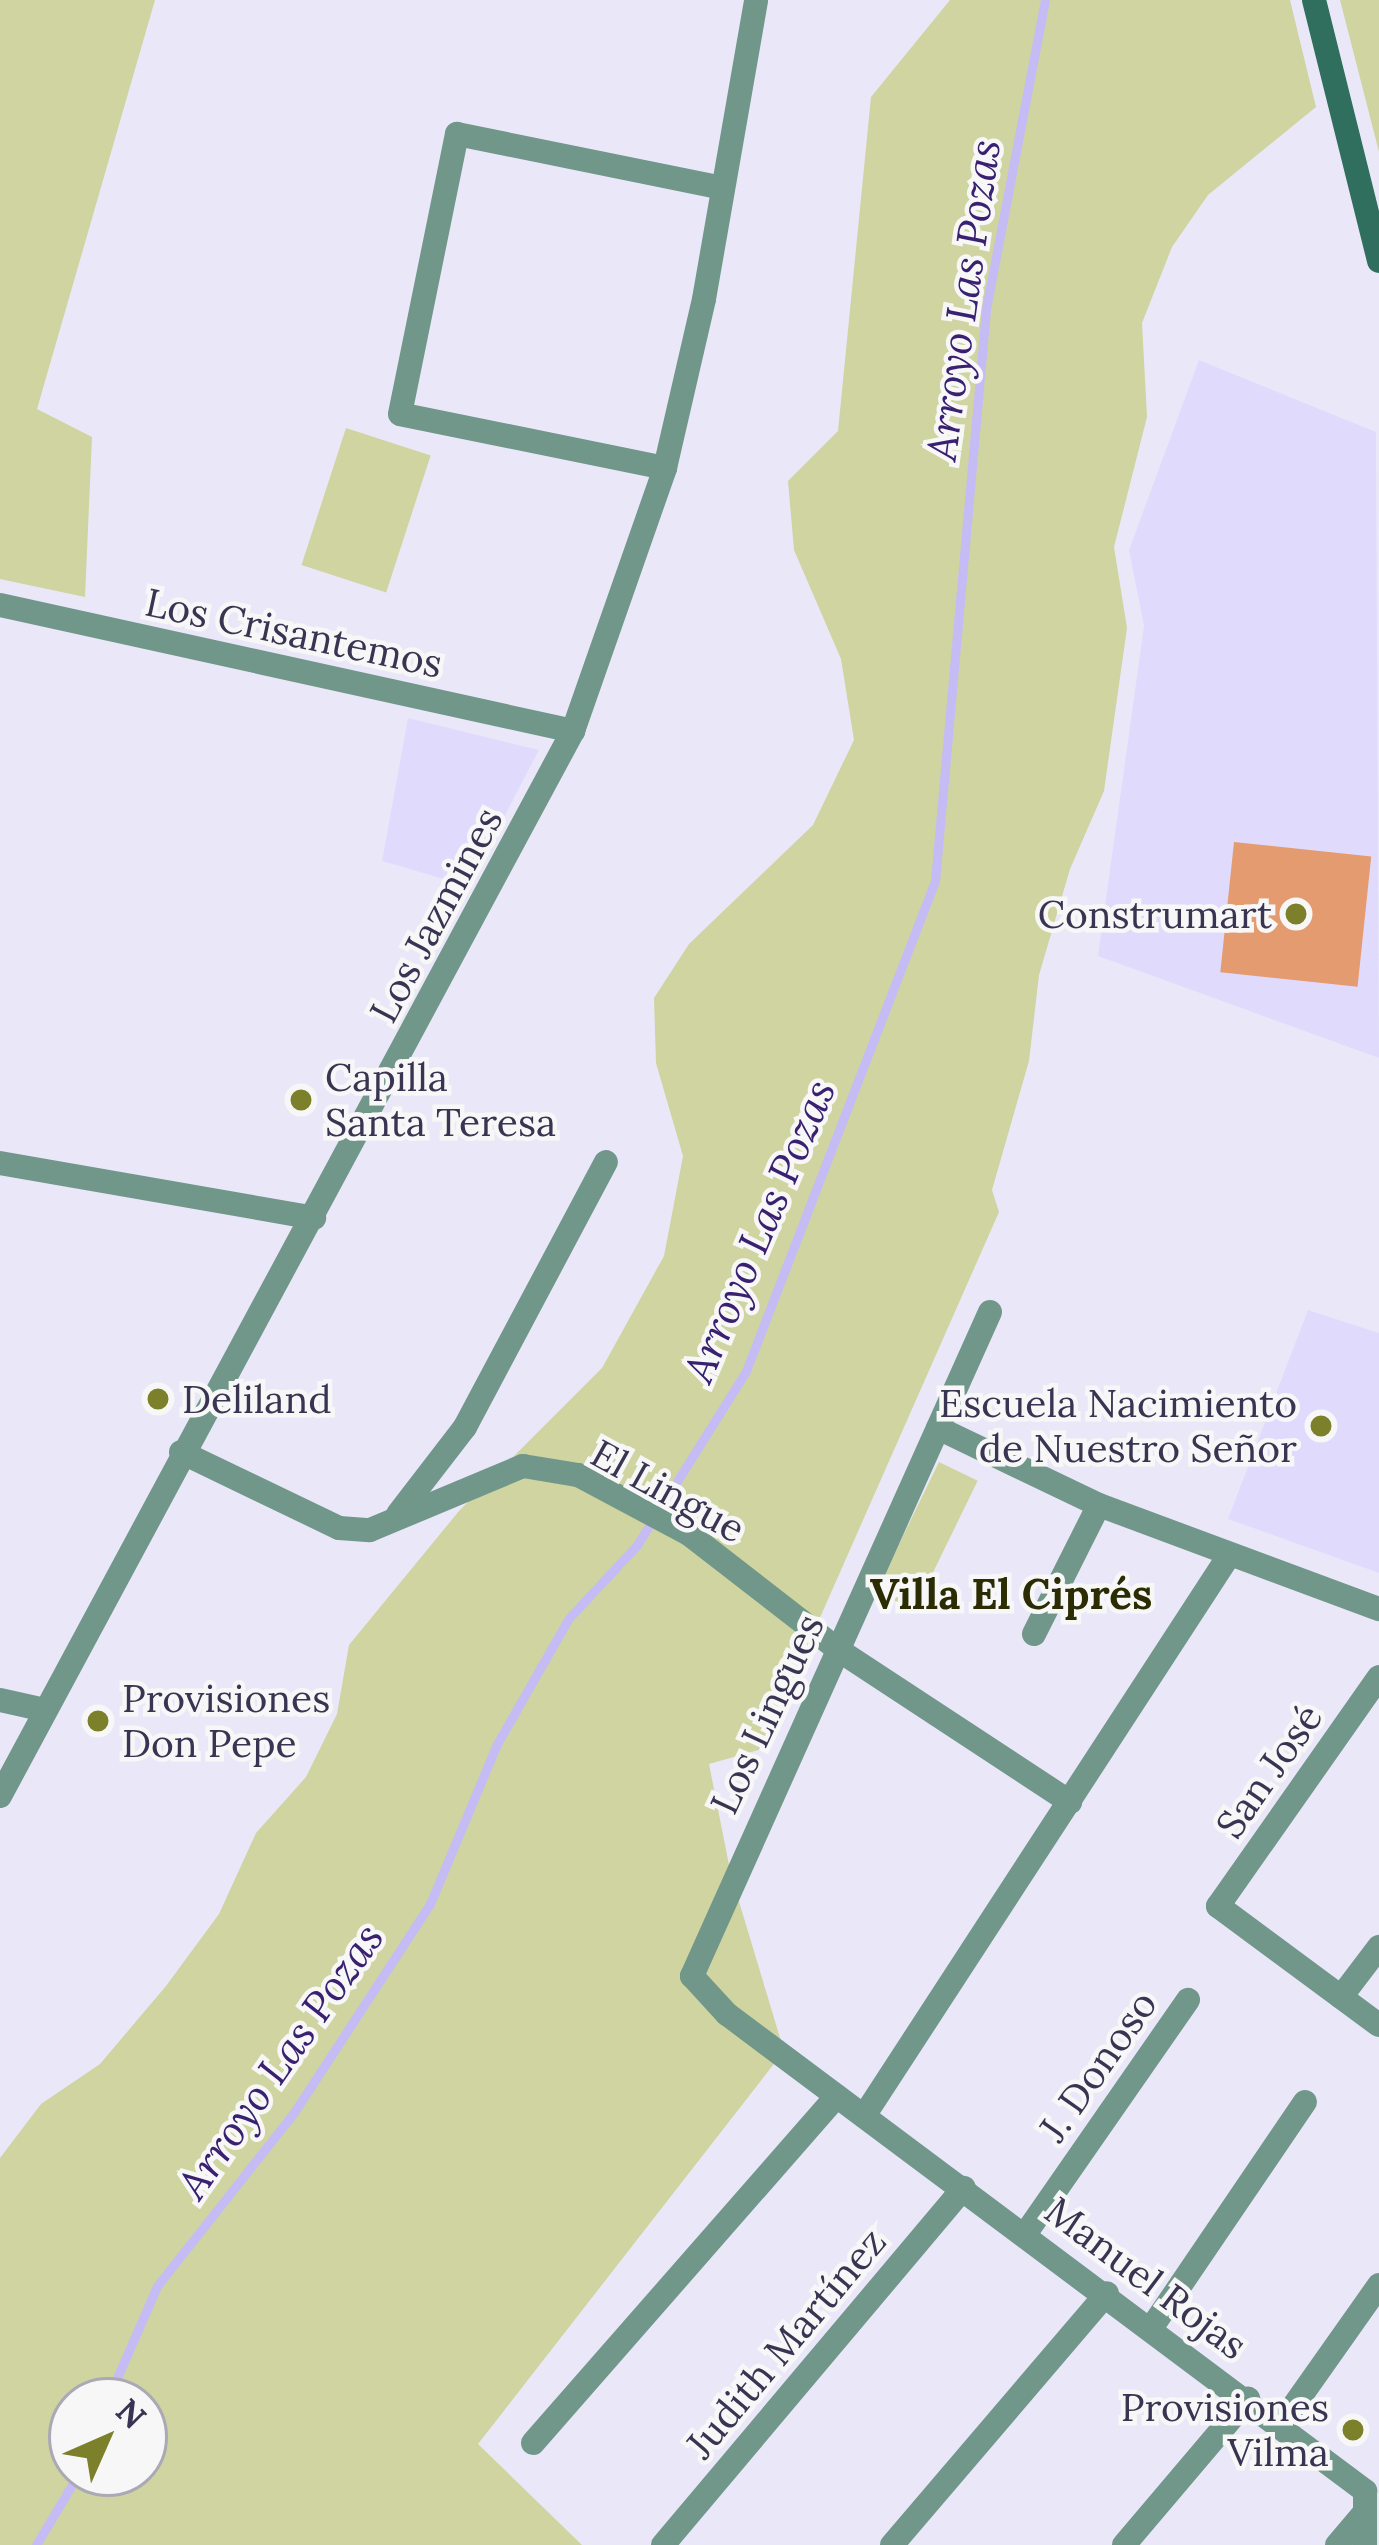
<!DOCTYPE html>
<meta charset="utf-8">
<style>
body{margin:0}
#map{position:relative;width:1379px;height:2545px;overflow:hidden;background:#eae8f8;font-family:Lora,serif}
div>[style]{position:absolute}
.built>*{inset:0;background:#e0dbfd}
.green>*{inset:0;background:#cfd4a0;transform-origin:0 0}
.stream>*{height:9px;margin:-4.5px;padding:0 4.5px;transform-origin:4.5px;border-radius:4.5px;background:#c5bcf6}
.building>*{inset:0;background:#e49b6f;transform-origin:0 0}
.minor>*{height:24px;margin:-12px;padding:0 12px;transform-origin:12px;border-radius:12px;background:#70978a}
.secondary>*{height:24px;margin:-12px;padding:0 12px;transform-origin:12px;border-radius:12px;background:#306f5d}
.dots>*{width:33px;height:33px;translate:-50% -50%;box-sizing:border-box;border:6px solid #f7f7f7;border-radius:50%}
span{translate:-50% -50%;white-space:nowrap;text-align:center;line-height:1.15;-webkit-text-stroke:9px #f7f7f7;paint-order:stroke}
.street-label{font-size:39px;color:#393452}
.poi-label{font-size:39px;color:#393452}
.right{translate:-100% -50%;text-align:right}
.left{translate:0 -50%;text-align:left}
.water-label{font-size:42px;color:#392070;font-style:italic}
.neighbourhood-label{font-size:42px;color:#2b2c03;font-weight:700}
.north{position:absolute;left:48px;top:2377px;width:120px;height:120px;box-sizing:border-box;background:#f7f7f7;border:3px solid #aba9b5;border-radius:50%;rotate:45deg;font-size:33px;font-weight:700;line-height:48px;text-align:center;color:#393452}
.north::after{content:'';display:block;margin:auto;width:42px;height:54px;background:#7c802a;clip-path:polygon(50% 0,100% 100%,50% 72%,0 100%)}
</style>
<div id="map">
<div class="built">
<div style="clip-path:polygon(1199px 360px,1376px 432px,1379px 1058px,1098px 956px,1144px 626px,1129px 550px)"></div>
<div style="clip-path:polygon(408px 718px,539px 750px,468px 886px,382px 861px)"></div>
<div style="clip-path:polygon(1308px 1310px,1379px 1333px,1379px 1573px,1228px 1519px)"></div>
</div>
<div class="green">
<div style="clip-path:polygon(0 0,155px 0,37px 409px,92px 437px,85px 597px,0 579px)"></div>
<div style="clip-path:polygon(evenodd,950px 0,1290px 0,1316px 107px,1208px 195px,1172px 247px,1142px 323px,1147px 417px,1114px 547px,1127px 628px,1104px 791px,1070px 869px,1039px 975px,1029px 1061px,992px 1190px,999px 1212px,762px 1749px,709px 1764px,731px 1875px,784px 2051px,478px 2444px,582px 2545px,0 2545px,0 2158px,41px 2104px,100px 2064px,166px 1986px,219px 1914px,256px 1833px,306px 1777px,337px 1714px,349px 1645px,459px 1511px,602px 1368px,664px 1256px,683px 1156px,656px 1063px,654px 998px,689px 944px,813px 825px,854px 740px,841px 659px,794px 550px,788px 481px,838px 431px,871px 97px,950px 0,72px 2401px,144px 2401px,144px 2473px,72px 2473px,72px 2401px)"></div>
<div style="clip-path:polygon(1340px 0,1379px 0,1379px 152px)"></div>
<div style="left:346px;top:428px;width:89px;height:144px;rotate:18deg"></div>
<div style="left:939px;top:1462px;width:43px;height:144px;rotate:26deg"></div>
</div>
<div class="stream">
<div style="left:107px;top:2401px;width:125px;rotate:-66.5deg"></div>
<div style="left:157px;top:2286px;width:219px;rotate:-51.7deg"></div>
<div style="left:293px;top:2114px;width:251px;rotate:-56.9deg"></div>
<div style="left:430px;top:1904px;width:173px;rotate:-67.3deg"></div>
<div style="left:497px;top:1744px;width:145px;rotate:-60.3deg"></div>
<div style="left:569px;top:1618px;width:100px;rotate:-47deg"></div>
<div style="left:637px;top:1545px;width:205px;rotate:-57.9deg"></div>
<div style="left:746px;top:1371px;width:525px;rotate:-68.91deg"></div>
<div style="left:935px;top:881px;width:574px;rotate:-84.9deg"></div>
<div style="left:986px;top:309px;width:315px;rotate:-79.2deg"></div>
<div style="left:36px;top:2545px;width:84px;rotate:-59.2deg"></div>
</div>
<div class="building">
<div style="left:1234px;top:842px;width:138px;height:131px;rotate:6deg"></div>
</div>
<div class="minor">
<div style="left:665px;top:468px;width:270px;rotate:-168.5deg"></div>
<div style="left:400px;top:414px;width:286px;rotate:-78.5deg"></div>
<div style="left:457px;top:134px;width:270px;rotate:11.5deg"></div>
<div style="left:0;top:605px;width:587px;rotate:12.4deg"></div>
<div style="left:0;top:1163px;width:319px;rotate:9.9deg"></div>
<div style="left:990px;top:1312px;width:728px;rotate:114.17deg"></div>
<div style="left:692px;top:1976px;width:52px;rotate:47.4deg"></div>
<div style="left:727px;top:2014px;width:797px;rotate:36.78deg"></div>
<div style="left:1365px;top:2491px;width:54px;rotate:90deg"></div>
<div style="left:938px;top:1428px;width:178px;rotate:25.6deg"></div>
<div style="left:1099px;top:1505px;width:299px;rotate:20.4deg"></div>
<div style="left:181px;top:1452px;width:175px;rotate:25.7deg"></div>
<div style="left:339px;top:1528px;width:31px;rotate:4deg"></div>
<div style="left:370px;top:1530px;width:166px;rotate:-22.7deg"></div>
<div style="left:523px;top:1466px;width:56px;rotate:9.3deg"></div>
<div style="left:578px;top:1475px;width:126px;rotate:28deg"></div>
<div style="left:689px;top:1534px;width:187px;rotate:37.8deg"></div>
<div style="left:837px;top:1649px;width:279px;rotate:33.3deg"></div>
<div style="left:398px;top:1514px;width:110px;rotate:-52.4deg"></div>
<div style="left:465px;top:1427px;width:300px;rotate:-62deg"></div>
<div style="left:1034px;top:1634px;width:144px;rotate:-63.3deg"></div>
<div style="left:1379px;top:1677px;width:280px;rotate:125.1deg"></div>
<div style="left:1218px;top:1906px;width:200px;rotate:36.5deg"></div>
<div style="left:0;top:1700px;width:46px;rotate:12.5deg"></div>
<div style="left:0;top:1796px;width:1209px;rotate:-61.72deg"></div>
<div style="left:573px;top:731px;width:279px;rotate:-70.7deg"></div>
<div style="left:665px;top:468px;width:173px;rotate:-77deg"></div>
<div style="left:704px;top:299px;width:303px;rotate:-80.1deg"></div>
<div style="left:1341px;top:1997px;width:63px;rotate:-52.8deg"></div>
<div style="left:864px;top:2116px;width:667px;rotate:-56.93deg"></div>
<div style="left:1026px;top:2233px;width:284px;rotate:-55.2deg"></div>
<div style="left:1152px;top:2327px;width:272px;rotate:-55.8deg"></div>
<div style="left:1281px;top:2424px;width:170px;rotate:-54.8deg"></div>
<div style="left:533px;top:2443px;width:461px;rotate:-48.8deg"></div>
<div style="left:663px;top:2545px;width:467px;rotate:-49.9deg"></div>
<div style="left:892px;top:2545px;width:331px;rotate:-49.5deg"></div>
<div style="left:1124px;top:2545px;width:192px;rotate:-49.7deg"></div>
<div style="left:1337px;top:2545px;width:42px;rotate:-49.8deg"></div>
</div>
<div class="secondary">
<div style="left:1314px;top:0;width:269px;rotate:76deg"></div>
</div>
<div class="dots">
<div style="left:1296px;top:914px;background:#7c802a"></div>
<div style="left:301px;top:1100px;background:#7c802a"></div>
<div style="left:158px;top:1399px;background:#7c802a"></div>
<div style="left:1321px;top:1426px;background:#7c802a"></div>
<div style="left:98px;top:1721px;background:#7c802a"></div>
<div style="left:1353px;top:2430px;background:#7c802a"></div>
</div>
<div class="street-label">
<span style="left:294px;top:633px;rotate:12deg">Los Crisantemos</span>
<span style="left:436px;top:915px;rotate:-62deg">Los Jazmines</span>
<span style="left:668px;top:1491px;rotate:29deg">El Lingue</span>
<span style="left:767px;top:1714px;rotate:-65deg">Los Lingues</span>
<span style="left:1269px;top:1771px;rotate:-55deg">San José</span>
<span style="left:1098px;top:2066px;rotate:-55deg">J. Donoso</span>
<span style="left:1146px;top:2278px;rotate:37deg">Manuel Rojas</span>
<span style="left:786px;top:2343px;rotate:-50deg">Judith Martínez</span>
</div>
<div class="poi-label">
<span class="right" style="left:1272px;top:914px">Construmart</span>
<span class="left" style="left:325px;top:1100px">Capilla<br>Santa Teresa</span>
<span class="left" style="left:182px;top:1399px">Deliland</span>
<span class="right" style="left:1297px;top:1426px">Escuela Nacimiento<br>de Nuestro Señor</span>
<span class="left" style="left:122px;top:1721px">Provisiones<br>Don Pepe</span>
<span class="right" style="left:1329px;top:2430px">Provisiones<br>Vilma</span>
</div>
<div class="water-label">
<span style="left:963px;top:300px;rotate:-82deg">Arroyo Las Pozas</span>
<span style="left:759px;top:1231px;rotate:-67deg">Arroyo Las Pozas</span>
<span style="left:280px;top:2061px;rotate:-55deg">Arroyo Las Pozas</span>
</div>
<div class="neighbourhood-label">
<span style="left:1011px;top:1594px">Villa El Ciprés</span>
</div>
<div class="north">N</div>
</div>
